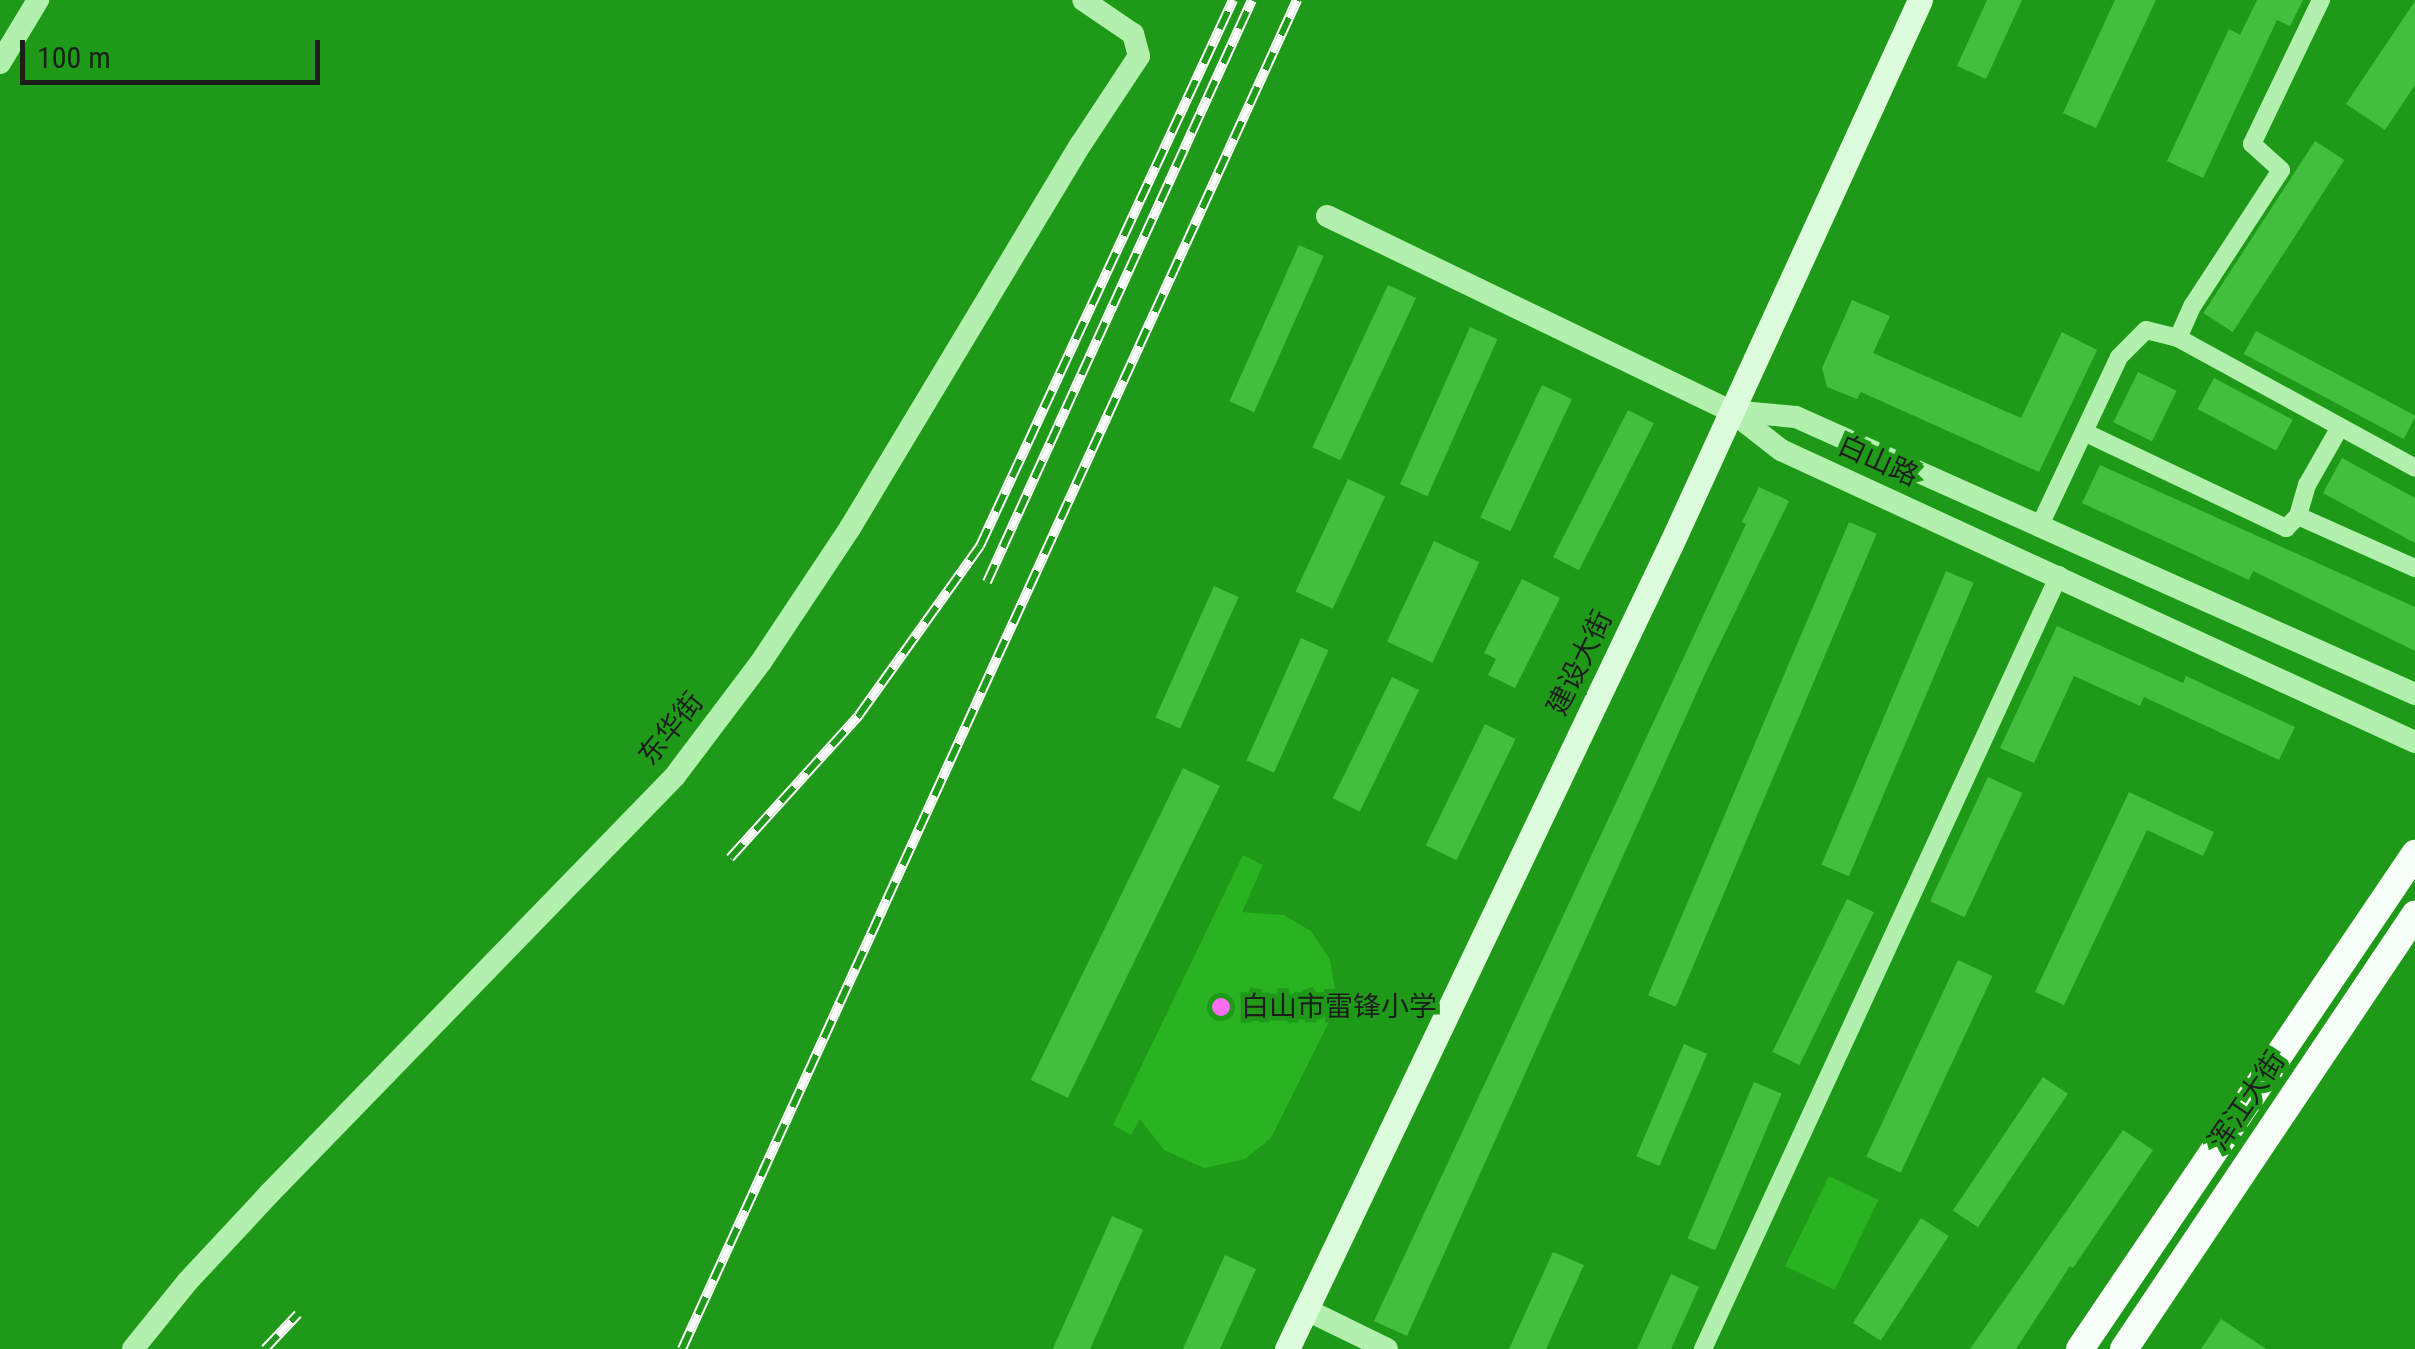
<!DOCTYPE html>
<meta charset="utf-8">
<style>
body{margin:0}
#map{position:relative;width:2415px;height:1349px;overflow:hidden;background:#1e9a18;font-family:"Roboto Condensed","Noto Sans SC",sans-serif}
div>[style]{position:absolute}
.green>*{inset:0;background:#29b321;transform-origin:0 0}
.building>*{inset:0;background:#44bf3d;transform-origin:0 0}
.minor>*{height:18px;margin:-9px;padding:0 9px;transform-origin:9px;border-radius:9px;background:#b1f1ad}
.tertiary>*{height:22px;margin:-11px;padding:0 11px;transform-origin:11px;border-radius:11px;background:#b1f1ad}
.secondary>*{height:25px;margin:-12.5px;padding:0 12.5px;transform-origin:12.5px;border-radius:12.5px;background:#ddfcdc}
.primary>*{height:28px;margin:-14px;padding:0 14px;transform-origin:14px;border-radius:14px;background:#f8fff8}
.rail>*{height:10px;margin-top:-5px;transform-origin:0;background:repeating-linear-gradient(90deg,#1e9a18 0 19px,#fff 0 38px);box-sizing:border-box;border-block:2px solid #fff}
.dots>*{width:28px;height:28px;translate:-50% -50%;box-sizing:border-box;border:5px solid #1e9a18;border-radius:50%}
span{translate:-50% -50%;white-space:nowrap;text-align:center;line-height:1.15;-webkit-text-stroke:9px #1e9a18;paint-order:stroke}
.street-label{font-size:28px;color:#1d1d1d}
.poi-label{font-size:28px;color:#1d1d1d}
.left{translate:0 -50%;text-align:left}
.scale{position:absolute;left:20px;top:40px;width:300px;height:45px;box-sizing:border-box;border:5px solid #1d1d1d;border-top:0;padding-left:12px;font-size:30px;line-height:35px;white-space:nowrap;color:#1d1d1d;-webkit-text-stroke:8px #1e9a18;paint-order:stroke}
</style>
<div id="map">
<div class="green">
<div style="clip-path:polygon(1243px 855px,1263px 865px,1242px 912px,1284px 915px,1311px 931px,1330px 960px,1336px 997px,1333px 1014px,1271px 1138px,1245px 1159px,1204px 1168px,1164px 1150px,1140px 1119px,1131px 1135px,1113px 1125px)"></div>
<div style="left:1829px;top:1176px;width:55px;height:100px;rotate:26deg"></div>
</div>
<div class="building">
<div style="clip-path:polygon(1987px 0,2022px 0,1986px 79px,1957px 66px)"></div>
<div style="clip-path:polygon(2115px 0,2156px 0,2096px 128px,2063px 113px)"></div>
<div style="clip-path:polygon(2257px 0,2303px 0,2290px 26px,2277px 20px,2203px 178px,2167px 161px,2229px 29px,2240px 35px)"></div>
<div style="clip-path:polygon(2415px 1px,2415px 85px,2385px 130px,2346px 104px)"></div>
<div style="left:2315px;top:141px;width:35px;height:205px;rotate:33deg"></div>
<div style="left:1299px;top:245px;width:27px;height:171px;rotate:24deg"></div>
<div style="left:1388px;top:285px;width:31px;height:179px;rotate:25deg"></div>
<div style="clip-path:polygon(1852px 300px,1890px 316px,1873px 353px,2021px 418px,2062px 332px,2097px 350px,2039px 472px,1861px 392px,1857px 399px,1827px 387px,1822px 368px)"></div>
<div style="left:1470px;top:327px;width:30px;height:172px;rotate:24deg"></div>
<div style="left:2256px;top:331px;width:181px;height:26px;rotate:28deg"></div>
<div style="left:2138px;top:372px;width:43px;height:56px;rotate:26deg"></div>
<div style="left:2214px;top:378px;width:89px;height:35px;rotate:28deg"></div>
<div style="left:1542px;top:385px;width:33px;height:146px;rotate:25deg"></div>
<div style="left:1628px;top:410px;width:29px;height:165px;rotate:27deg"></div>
<div style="clip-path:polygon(2342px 458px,2415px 498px,2415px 543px,2323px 493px)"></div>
<div style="clip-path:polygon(2100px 465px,2415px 607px,2415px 651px,2253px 571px,2249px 580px,2082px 503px)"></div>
<div style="left:1348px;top:479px;width:41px;height:124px;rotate:25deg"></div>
<div style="clip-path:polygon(1759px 487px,1789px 501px,1705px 674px,1407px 1336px,1374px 1321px,1746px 524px,1742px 522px)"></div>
<div style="left:1849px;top:522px;width:30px;height:514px;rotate:23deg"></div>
<div style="left:1434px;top:541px;width:50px;height:111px;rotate:25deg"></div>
<div style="left:1946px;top:571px;width:30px;height:319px;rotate:23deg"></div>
<div style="clip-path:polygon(1522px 579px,1560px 598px,1515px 688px,1488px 675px,1496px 659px,1484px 653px)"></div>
<div style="left:1214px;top:586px;width:27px;height:144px;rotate:24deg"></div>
<div style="clip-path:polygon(2057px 626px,2183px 683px,2186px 676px,2295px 727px,2279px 760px,2144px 697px,2140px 706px,2074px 676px,2034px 763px,2000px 748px)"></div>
<div style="left:1301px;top:638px;width:30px;height:134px;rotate:24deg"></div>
<div style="left:1392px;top:677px;width:30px;height:135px;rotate:26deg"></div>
<div style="left:1485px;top:724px;width:34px;height:135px;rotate:26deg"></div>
<div style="left:1183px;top:768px;width:41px;height:347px;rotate:26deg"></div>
<div style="left:1988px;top:777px;width:38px;height:137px;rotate:25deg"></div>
<div style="clip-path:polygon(2129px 792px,2214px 832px,2203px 856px,2147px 830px,2064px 1005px,2035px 992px)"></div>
<div style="left:1847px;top:899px;width:30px;height:170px;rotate:26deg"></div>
<div style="left:1958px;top:960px;width:38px;height:217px;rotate:25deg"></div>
<div style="left:1684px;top:1044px;width:25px;height:122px;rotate:23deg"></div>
<div style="left:2043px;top:1077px;width:30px;height:161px;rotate:34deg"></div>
<div style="left:1754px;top:1082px;width:30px;height:170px;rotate:23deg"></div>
<div style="clip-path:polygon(2123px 1130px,2153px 1150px,2073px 1268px,2070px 1266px,2016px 1349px,1970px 1349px)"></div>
<div style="left:1112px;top:1216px;width:34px;height:146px;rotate:24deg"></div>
<div style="left:1921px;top:1218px;width:33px;height:125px;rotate:33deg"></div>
<div style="clip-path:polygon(1553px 1252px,1584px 1265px,1546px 1349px,1509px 1349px)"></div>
<div style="clip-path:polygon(1225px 1255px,1256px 1269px,1220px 1349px,1183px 1349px)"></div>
<div style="clip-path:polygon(1671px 1274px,1699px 1287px,1671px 1349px,1637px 1349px)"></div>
<div style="clip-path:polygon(2221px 1319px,2266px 1349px,2201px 1349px)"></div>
</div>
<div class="minor">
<div style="left:2178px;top:338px;width:36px;rotate:-66deg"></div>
<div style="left:2193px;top:305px;width:161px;rotate:-56.9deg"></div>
<div style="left:2281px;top:170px;width:39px;rotate:-138deg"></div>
<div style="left:2252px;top:144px;width:160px;rotate:-64.4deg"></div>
<div style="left:2084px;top:432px;width:224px;rotate:25.4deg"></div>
<div style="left:2286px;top:528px;width:17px;rotate:-45deg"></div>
<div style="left:2298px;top:516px;width:128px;rotate:24deg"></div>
<div style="left:2298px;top:516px;width:32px;rotate:-74deg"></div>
<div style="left:2307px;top:485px;width:67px;rotate:-60.4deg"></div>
<div style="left:2041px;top:523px;width:183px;rotate:-64.8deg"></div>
<div style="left:2119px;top:357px;width:38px;rotate:-45deg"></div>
<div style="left:2146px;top:330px;width:33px;rotate:14deg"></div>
<div style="left:2178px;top:338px;width:270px;rotate:28.7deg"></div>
<div style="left:1703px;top:1349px;width:852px;rotate:-65.3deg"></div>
</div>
<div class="tertiary">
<div style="left:0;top:63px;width:74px;rotate:-58.9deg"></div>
<div style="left:1327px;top:216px;width:449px;rotate:25.8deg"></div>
<div style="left:1731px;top:411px;width:63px;rotate:38deg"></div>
<div style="left:1781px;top:450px;width:698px;rotate:24.73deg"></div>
<div style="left:1731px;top:411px;width:65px;rotate:5.3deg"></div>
<div style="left:1796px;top:417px;width:678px;rotate:24.11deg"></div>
<div style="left:1305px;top:1309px;width:91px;rotate:26deg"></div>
<div style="left:133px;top:1349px;width:86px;rotate:-51.1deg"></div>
<div style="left:187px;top:1282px;width:120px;rotate:-47deg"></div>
<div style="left:269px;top:1194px;width:583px;rotate:-45.83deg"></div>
<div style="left:675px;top:776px;width:143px;rotate:-53deg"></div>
<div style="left:761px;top:662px;width:161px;rotate:-56.4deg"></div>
<div style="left:850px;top:528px;width:448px;rotate:-59deg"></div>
<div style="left:1081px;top:144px;width:105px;rotate:-56.6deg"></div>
<div style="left:1139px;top:56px;width:23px;rotate:-105deg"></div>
<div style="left:1133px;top:34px;width:60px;rotate:-145.8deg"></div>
</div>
<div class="secondary">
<div style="left:1287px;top:1349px;width:892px;rotate:-64.5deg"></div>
<div style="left:1671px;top:544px;width:598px;rotate:-65.41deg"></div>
</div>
<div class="primary">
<div style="left:2080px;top:1349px;width:598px;rotate:-55.91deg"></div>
<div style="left:2124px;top:1349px;width:523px;rotate:-56.16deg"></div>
</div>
<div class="rail">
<div style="left:987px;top:582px;width:639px;rotate:-65.52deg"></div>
<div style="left:730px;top:858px;width:193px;rotate:-47.9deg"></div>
<div style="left:859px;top:715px;width:208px;rotate:-54.4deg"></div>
<div style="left:980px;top:546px;width:602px;rotate:-65.14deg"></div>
<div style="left:265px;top:1349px;width:48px;rotate:-46.7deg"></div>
<div style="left:682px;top:1349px;width:1483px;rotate:-65.49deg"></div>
</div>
<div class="dots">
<div style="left:1221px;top:1007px;background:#ff6ef0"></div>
</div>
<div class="street-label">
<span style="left:1878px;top:461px;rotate:24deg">白山路</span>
<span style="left:1580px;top:663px;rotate:-64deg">建设大街</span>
<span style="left:671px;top:729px;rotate:-51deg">东华街</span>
<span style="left:2247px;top:1101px;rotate:-56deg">浑江大街</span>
</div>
<div class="poi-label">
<span class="left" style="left:1241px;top:1007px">白山市雷锋小学</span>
</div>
<div class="scale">100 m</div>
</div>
